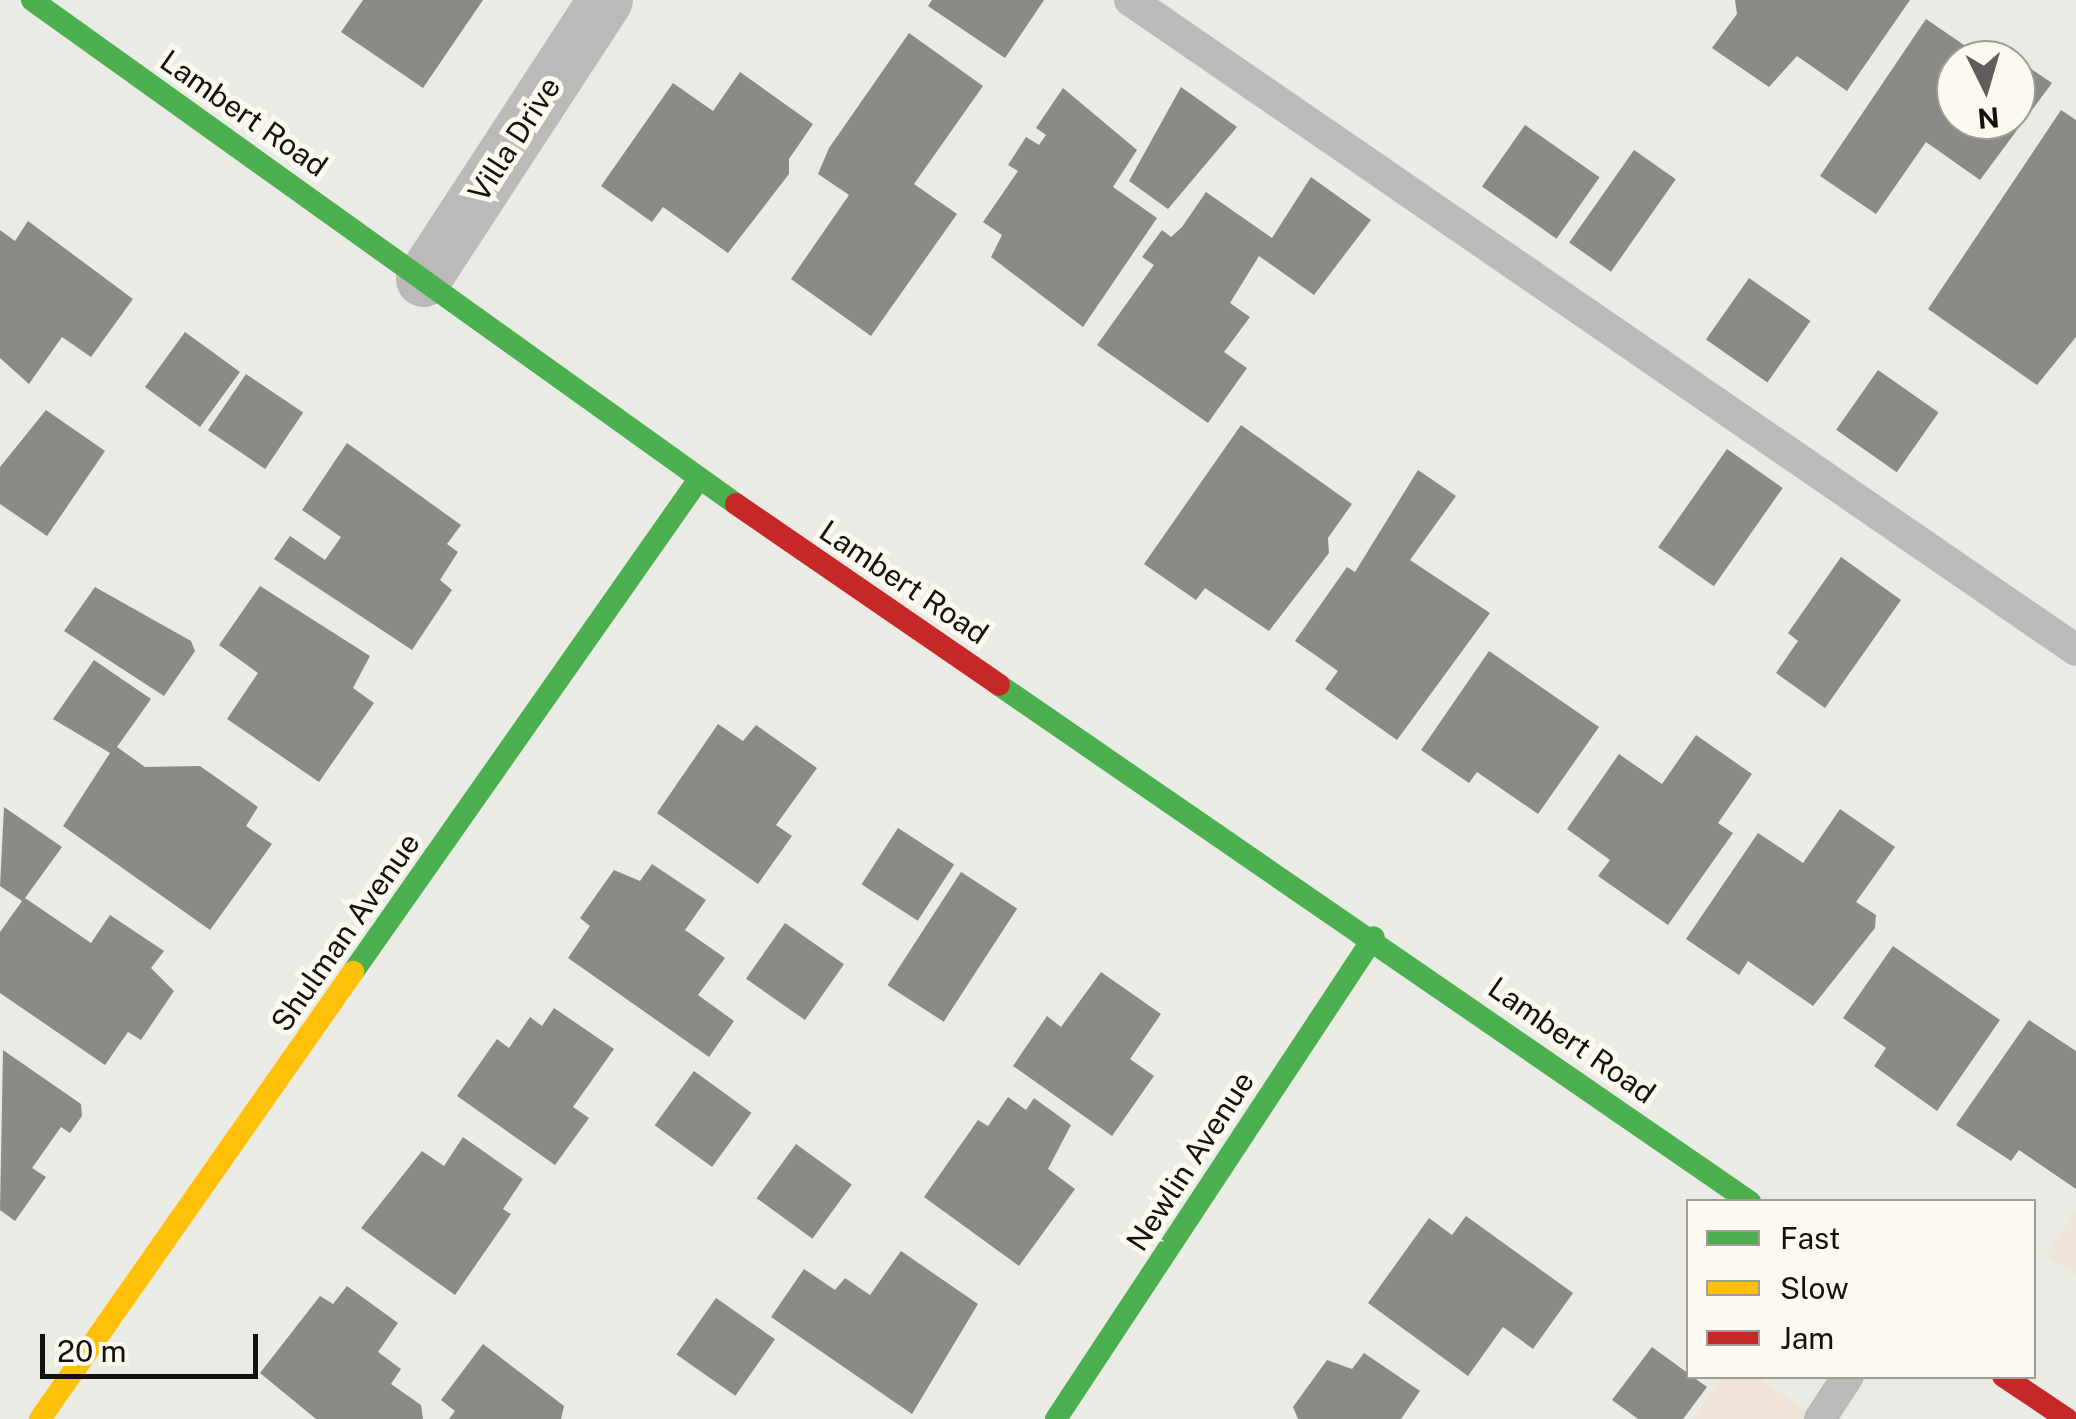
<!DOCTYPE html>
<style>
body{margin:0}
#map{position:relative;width:2076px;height:1419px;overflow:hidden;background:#ebebe6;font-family:"Public Sans",sans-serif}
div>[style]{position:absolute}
.commercial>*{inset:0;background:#efe4da}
.building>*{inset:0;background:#8b8a87;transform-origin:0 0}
.lane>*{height:32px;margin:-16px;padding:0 16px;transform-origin:16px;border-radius:16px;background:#bbbab8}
.street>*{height:55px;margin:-27.5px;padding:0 27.5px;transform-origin:27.5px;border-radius:27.5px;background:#bbbab8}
.fast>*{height:22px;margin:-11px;padding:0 11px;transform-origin:11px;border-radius:11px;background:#4caf50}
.slow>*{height:22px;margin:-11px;padding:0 11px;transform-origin:11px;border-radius:11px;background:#ffc107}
.jam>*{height:22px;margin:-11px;padding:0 11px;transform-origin:11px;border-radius:11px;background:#c62828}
span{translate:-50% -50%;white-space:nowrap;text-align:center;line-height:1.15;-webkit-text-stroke:10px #fcf9f0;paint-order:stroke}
.street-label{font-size:30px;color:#13120f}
.legend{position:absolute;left:1686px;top:1199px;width:350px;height:180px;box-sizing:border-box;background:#fcf9f0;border:2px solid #9f9d96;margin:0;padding:12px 18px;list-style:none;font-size:30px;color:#13120f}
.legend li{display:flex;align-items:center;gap:20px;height:50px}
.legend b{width:50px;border:2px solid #9f9d96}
.north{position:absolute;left:1936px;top:40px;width:100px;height:100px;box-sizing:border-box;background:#fcf9f0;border:2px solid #9f9d96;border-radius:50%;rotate:175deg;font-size:28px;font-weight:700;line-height:40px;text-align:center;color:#13120f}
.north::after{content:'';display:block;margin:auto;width:35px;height:45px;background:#5f5e5a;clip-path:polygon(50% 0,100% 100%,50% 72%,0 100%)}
.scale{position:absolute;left:40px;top:1334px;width:218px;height:45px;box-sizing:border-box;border:5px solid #13120f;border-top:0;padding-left:12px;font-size:30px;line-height:35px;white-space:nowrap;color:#13120f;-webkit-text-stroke:8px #fcf9f0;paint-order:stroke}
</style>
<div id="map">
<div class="commercial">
<div style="clip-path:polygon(2076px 1211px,2076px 1276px,2045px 1255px)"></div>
<div style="clip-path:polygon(1723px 1376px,1758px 1377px,1820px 1419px,1692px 1419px)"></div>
</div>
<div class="building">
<div style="clip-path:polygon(363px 0,483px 0,423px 88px,341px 32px)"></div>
<div style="clip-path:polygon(932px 0,1044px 0,1005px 58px,928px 6px)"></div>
<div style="clip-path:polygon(1735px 0,1910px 0,1847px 91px,1797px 56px,1769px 87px,1712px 48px,1737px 14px)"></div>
<div style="clip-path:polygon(1926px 19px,1986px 60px,1956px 60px,1956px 120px,2016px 120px,2016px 60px,1995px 60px,2002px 49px,2052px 83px,1980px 180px,1926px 142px,1876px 214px,1820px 176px)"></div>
<div style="clip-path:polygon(909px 33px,983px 86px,914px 184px,957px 214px,871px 336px,791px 279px,849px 195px,818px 174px,829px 148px)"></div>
<div style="clip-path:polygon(740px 72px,813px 124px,789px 159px,789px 174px,728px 253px,663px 207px,652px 222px,601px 186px,673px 83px,713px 111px)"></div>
<div style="clip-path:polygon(1181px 87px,1237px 127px,1168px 209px,1129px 181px)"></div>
<div style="clip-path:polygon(1063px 88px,1137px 150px,1113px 187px,1157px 218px,1083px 327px,991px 257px,1002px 235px,983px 222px,1018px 171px,1008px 165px,1026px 137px,1039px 145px,1046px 135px,1036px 128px)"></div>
<div style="clip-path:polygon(2061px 110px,2076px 120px,2076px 337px,2037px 385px,1928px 309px)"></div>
<div style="left:1525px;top:125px;width:91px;height:75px;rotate:35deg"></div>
<div style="left:1634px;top:150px;width:51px;height:113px;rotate:35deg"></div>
<div style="clip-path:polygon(1311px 177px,1371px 220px,1314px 295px,1259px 256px,1230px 303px,1250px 317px,1224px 352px,1247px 368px,1208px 423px,1097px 345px,1154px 265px,1142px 257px,1162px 230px,1171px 237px,1182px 227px,1206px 192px,1272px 238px)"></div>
<div style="clip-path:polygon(28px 221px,133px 299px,91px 357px,62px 337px,29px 384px,0 358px,0 230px,15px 241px)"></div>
<div style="left:1749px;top:278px;width:75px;height:75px;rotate:35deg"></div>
<div style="left:185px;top:332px;width:68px;height:68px;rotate:36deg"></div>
<div style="left:1878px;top:370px;width:74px;height:73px;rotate:35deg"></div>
<div style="left:246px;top:374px;width:69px;height:68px;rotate:34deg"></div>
<div style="clip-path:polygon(46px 410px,105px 451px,47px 536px,0 504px,0 467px)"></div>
<div style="clip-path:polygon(1241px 425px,1352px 504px,1328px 538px,1329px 553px,1269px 631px,1205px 588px,1196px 600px,1144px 564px)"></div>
<div style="clip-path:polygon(347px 443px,461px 525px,447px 544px,458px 552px,440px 580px,452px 590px,412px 650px,274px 559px,290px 536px,325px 560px,341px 537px,302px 510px)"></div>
<div style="left:1727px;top:449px;width:68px;height:120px;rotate:35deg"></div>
<div style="clip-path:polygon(1418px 470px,1456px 496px,1410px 560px,1490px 613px,1397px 740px,1325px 689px,1338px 671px,1295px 641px,1347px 567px,1355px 572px)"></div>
<div style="clip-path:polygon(1841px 557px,1901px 600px,1825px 708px,1776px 673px,1798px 641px,1788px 633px)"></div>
<div style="clip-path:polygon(260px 586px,370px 656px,353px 688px,374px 703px,319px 782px,227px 719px,258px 673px,219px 645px)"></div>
<div style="clip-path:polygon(95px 587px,191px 641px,195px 651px,164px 696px,64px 631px)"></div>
<div style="clip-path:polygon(1489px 651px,1599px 727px,1538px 814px,1477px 772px,1469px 783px,1421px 750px)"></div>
<div style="clip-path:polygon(94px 660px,151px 699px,117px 747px,145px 767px,200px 766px,258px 807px,246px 826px,272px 844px,210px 930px,63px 826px,110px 753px,53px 719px)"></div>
<div style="clip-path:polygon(718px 724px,743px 741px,756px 725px,817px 768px,776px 825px,792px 836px,758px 884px,657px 813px)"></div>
<div style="clip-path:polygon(1696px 735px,1752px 774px,1718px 823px,1733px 833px,1668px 925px,1598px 876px,1610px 860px,1567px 829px,1619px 754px,1662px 784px)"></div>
<div style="clip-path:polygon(4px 807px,62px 847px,25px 898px,91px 943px,110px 915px,164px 951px,151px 968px,174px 991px,141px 1040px,128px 1032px,105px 1065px,0 993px,0 932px,22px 901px,0 886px)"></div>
<div style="clip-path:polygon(1840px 809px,1895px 847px,1856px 902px,1876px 915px,1875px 928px,1813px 1006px,1748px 961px,1739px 975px,1686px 939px,1758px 833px,1803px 863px)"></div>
<div style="left:898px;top:828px;width:67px;height:67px;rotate:33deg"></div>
<div style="clip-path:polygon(652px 864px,706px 900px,685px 930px,725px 958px,698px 995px,734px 1021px,709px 1057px,568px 958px,590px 926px,580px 918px,614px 870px,640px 881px)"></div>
<div style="left:961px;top:872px;width:67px;height:135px;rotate:33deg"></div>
<div style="left:785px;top:923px;width:72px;height:68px;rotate:35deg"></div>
<div style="clip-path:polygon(1893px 946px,2000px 1020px,1937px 1111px,1874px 1066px,1886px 1048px,1843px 1018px)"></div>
<div style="clip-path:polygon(1101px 972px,1161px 1014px,1130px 1059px,1154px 1076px,1112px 1136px,1013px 1066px,1047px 1016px,1061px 1027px)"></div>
<div style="clip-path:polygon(554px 1008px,614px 1049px,573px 1107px,589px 1118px,555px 1165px,457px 1096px,497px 1039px,509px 1048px,530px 1017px,542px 1026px)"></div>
<div style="clip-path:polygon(2029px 1020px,2076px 1051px,2076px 1189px,2019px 1150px,2011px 1161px,1956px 1125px)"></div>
<div style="clip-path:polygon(3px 1050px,81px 1104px,82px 1116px,70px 1133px,61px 1127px,32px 1168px,46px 1177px,15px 1221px,0 1210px)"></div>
<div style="left:694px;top:1071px;width:71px;height:67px;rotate:36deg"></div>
<div style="clip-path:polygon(1008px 1097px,1026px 1110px,1034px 1098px,1071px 1125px,1048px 1169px,1075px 1189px,1019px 1266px,924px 1197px,978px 1120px,988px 1126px)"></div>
<div style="clip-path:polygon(463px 1137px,523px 1179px,503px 1209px,511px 1214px,455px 1295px,361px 1228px,422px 1151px,444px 1166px)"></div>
<div style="left:796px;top:1144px;width:69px;height:67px;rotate:36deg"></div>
<div style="clip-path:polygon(1466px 1216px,1573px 1293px,1533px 1349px,1503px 1327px,1468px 1376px,1368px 1303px,1429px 1218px,1452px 1235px)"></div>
<div style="clip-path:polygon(901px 1251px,978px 1304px,912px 1414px,771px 1317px,804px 1269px,835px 1290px,845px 1278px,870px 1295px)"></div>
<div style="clip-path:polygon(347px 1286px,398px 1323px,378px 1352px,401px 1369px,391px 1384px,421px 1405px,423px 1419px,316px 1419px,260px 1373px,320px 1296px,333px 1304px)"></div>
<div style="left:716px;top:1298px;width:72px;height:69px;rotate:35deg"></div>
<div style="clip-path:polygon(483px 1344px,564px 1406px,561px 1419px,449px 1419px,455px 1411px,441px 1400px)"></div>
<div style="clip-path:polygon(1652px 1347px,1707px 1387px,1683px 1419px,1638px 1419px,1612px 1400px)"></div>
<div style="clip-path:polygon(1364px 1353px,1420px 1391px,1401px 1419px,1298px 1419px,1293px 1407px,1327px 1360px,1352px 1369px)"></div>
</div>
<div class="lane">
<div style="left:1130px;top:0;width:1148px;rotate:34.49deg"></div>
<div style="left:1820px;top:1419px;width:51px;rotate:-56.9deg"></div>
</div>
<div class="street">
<div style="left:423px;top:279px;width:333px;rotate:-56.9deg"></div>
</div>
<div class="fast">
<div style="left:32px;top:0;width:866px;rotate:35.6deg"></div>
<div style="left:999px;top:685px;width:912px;rotate:34.54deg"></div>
<div style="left:353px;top:972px;width:602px;rotate:-54.94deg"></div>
<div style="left:1056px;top:1419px;width:577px;rotate:-56.59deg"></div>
</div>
<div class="slow">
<div style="left:40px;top:1419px;width:546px;rotate:-55deg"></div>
</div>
<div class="jam">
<div style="left:736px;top:504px;width:319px;rotate:34.5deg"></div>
<div style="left:2003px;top:1376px;width:77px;rotate:33.9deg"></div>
</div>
<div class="street-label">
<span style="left:244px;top:113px;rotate:35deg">Lambert Road</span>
<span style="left:514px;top:139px;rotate:-57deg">Villa Drive</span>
<span style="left:904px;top:582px;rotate:34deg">Lambert Road</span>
<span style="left:345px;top:932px;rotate:-55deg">Shulman Avenue</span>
<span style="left:1572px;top:1040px;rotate:35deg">Lambert Road</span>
<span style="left:1190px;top:1161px;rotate:-57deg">Newlin Avenue</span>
</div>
<ul class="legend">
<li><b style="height:12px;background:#4caf50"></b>Fast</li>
<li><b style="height:12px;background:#ffc107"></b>Slow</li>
<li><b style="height:12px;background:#c62828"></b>Jam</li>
</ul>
<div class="north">N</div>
<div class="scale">20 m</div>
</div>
